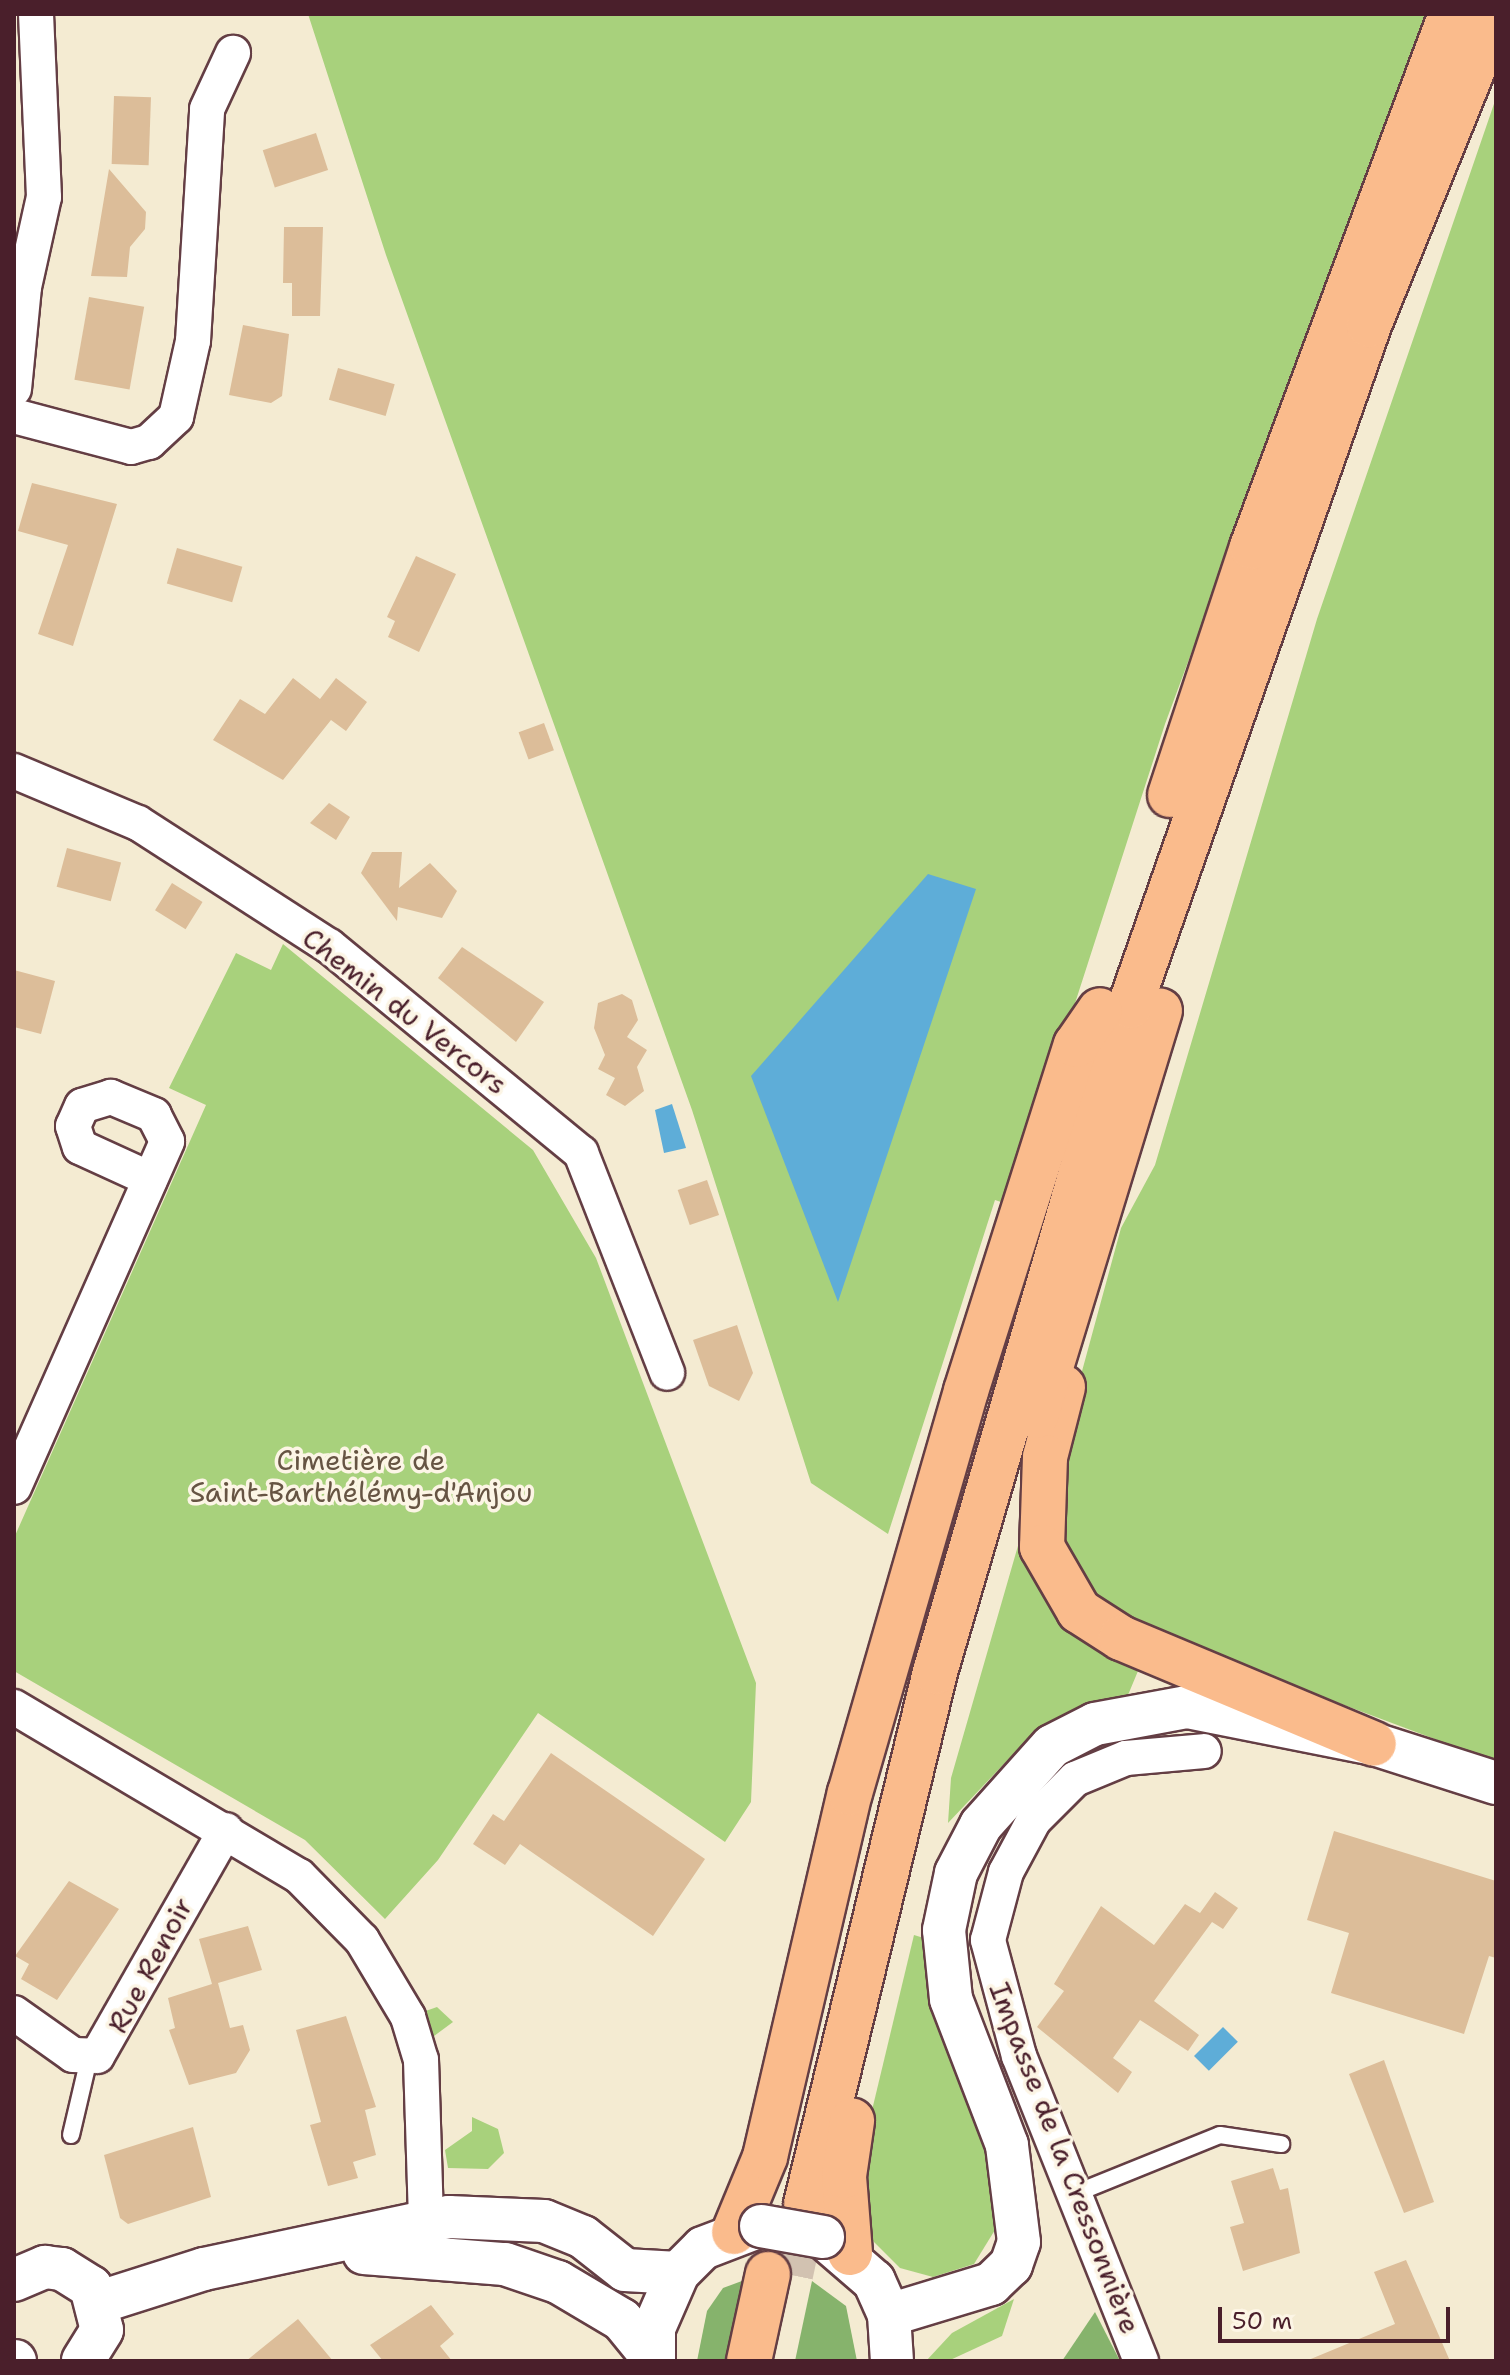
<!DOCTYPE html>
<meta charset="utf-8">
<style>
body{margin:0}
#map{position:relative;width:1510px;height:2375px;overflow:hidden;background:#f4ebd2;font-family:"Shantell Sans",sans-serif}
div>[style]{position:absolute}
.green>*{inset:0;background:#a8d17c}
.forest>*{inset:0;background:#86b36c}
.water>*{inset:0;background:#5eadd8;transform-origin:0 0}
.building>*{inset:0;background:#dcbd99;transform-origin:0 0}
.trunk-tunnel>*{height:44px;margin-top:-22px;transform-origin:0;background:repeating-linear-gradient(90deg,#d2c2b1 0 44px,transparent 0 66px)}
.roads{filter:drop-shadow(2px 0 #643e44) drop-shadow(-2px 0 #643e44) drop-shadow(0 2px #643e44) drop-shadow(0 -2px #643e44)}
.service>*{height:16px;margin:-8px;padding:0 8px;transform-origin:8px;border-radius:8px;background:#fff}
.minor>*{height:34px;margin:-17px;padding:0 17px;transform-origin:17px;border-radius:17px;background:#fff}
.tertiary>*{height:42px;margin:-21px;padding:0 21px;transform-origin:21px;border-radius:21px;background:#fff}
.trunk>*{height:44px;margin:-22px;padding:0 22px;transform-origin:22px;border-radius:22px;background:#fabb8c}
.bridges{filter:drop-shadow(2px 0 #643e44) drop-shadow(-2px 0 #643e44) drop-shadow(0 2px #643e44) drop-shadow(0 -2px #643e44)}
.tertiary-bridge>*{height:42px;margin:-21px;padding:0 21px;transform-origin:21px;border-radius:21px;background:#fff}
span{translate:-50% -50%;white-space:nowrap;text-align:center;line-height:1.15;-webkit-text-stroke:7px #fcf5e5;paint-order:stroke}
.street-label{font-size:28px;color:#4a1f2b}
.park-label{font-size:28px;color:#665443}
.frame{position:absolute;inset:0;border:16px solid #4a1f2b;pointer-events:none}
.scale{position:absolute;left:1218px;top:2307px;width:232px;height:36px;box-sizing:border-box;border:4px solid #4a1f2b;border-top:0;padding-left:10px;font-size:24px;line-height:28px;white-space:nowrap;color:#4a1f2b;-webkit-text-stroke:6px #fcf5e5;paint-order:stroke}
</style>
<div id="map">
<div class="green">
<div style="clip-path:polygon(308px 14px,1428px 14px,1165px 724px,1010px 1205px,995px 1200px,888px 1534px,811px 1483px,692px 1110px,386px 255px)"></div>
<div style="clip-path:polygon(1496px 98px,1496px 1762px,1112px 1618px,1063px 1562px,1060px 1452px,1121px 1228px,1155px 1165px,1317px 619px)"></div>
<div style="clip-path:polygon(283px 944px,533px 1150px,596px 1258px,756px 1683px,751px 1802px,725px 1842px,538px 1713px,438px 1860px,385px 1919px,305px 1840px,14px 1671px,14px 1538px,206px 1105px,169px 1088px,236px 953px,271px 970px)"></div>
<div style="clip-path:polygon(1022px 1532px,1138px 1671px,1128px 1695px,1018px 1749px,948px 1823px,951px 1778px)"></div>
<div style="clip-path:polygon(914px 1935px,927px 1939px,996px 2193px,998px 2225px,974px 2264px,933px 2277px,900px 2268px,866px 2234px,862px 2152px)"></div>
<div style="clip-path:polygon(437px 2007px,453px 2022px,430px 2039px,420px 2013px)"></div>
<div style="clip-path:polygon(472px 2117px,498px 2129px,504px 2153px,488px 2169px,448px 2168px,445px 2150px,472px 2131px)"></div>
<div style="clip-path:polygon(1014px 2299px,1002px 2336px,948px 2361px,926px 2361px,952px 2333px)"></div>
</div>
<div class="forest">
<div style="clip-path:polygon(750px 2278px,731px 2361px,697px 2361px,707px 2311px,723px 2288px)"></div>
<div style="clip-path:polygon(812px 2281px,846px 2306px,857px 2361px,795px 2361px)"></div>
<div style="clip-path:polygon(1095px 2312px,1120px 2361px,1062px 2361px)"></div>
</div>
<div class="water">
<div style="clip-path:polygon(928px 874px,976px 889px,838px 1302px,751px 1076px)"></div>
<div style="clip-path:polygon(672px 1104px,686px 1148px,664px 1153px,655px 1110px)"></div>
<div style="left:1223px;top:2027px;width:21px;height:41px;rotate:45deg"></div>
</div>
<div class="building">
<div style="left:114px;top:96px;width:37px;height:68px;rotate:2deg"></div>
<div style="left:316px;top:133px;width:39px;height:56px;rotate:72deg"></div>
<div style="clip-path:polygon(109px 169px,146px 212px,145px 229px,130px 247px,127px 277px,91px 276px)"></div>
<div style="clip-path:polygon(284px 227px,323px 227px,320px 316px,292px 316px,292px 283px,283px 283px)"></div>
<div style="left:89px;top:297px;width:56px;height:84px;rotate:10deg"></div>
<div style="clip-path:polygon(243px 325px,289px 334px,282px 396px,271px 403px,229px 395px)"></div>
<div style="left:338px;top:368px;width:59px;height:33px;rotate:16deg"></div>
<div style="clip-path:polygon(32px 483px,117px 504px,73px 646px,38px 634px,68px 545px,18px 531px)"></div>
<div style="left:177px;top:548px;width:68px;height:37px;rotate:16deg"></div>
<div style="clip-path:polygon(416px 556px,456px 574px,419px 652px,388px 637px,395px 621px,387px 617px)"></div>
<div style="clip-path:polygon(293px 678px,320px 699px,336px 678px,367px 702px,346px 731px,331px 720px,283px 780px,213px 740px,240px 699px,265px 714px)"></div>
<div style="left:544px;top:723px;width:29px;height:27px;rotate:70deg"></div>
<div style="clip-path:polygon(329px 803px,350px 817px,336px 840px,310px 823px)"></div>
<div style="left:67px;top:848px;width:56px;height:40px;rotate:15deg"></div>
<div style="clip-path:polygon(372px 852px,402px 852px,399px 888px,430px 863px,457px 891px,442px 918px,398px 907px,397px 921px,361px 873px)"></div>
<div style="left:172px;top:883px;width:36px;height:32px;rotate:32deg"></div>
<div style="clip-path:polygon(462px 947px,544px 1002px,516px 1042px,438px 978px)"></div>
<div style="clip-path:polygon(14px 970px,55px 981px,41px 1034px,14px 1027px)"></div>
<div style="clip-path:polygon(622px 994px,632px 1000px,638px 1020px,627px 1037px,647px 1050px,637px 1067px,644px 1091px,625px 1106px,606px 1095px,615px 1078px,598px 1069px,605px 1055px,594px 1028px,598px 1003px)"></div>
<div style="left:707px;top:1180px;width:37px;height:31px;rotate:71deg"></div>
<div style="clip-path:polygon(737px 1325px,753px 1373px,739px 1401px,709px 1386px,693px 1340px)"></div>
<div style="clip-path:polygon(551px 1753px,705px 1859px,653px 1936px,520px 1844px,505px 1865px,473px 1844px,493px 1814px,504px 1821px)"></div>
<div style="clip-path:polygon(1334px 1831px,1496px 1881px,1496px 1958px,1489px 1956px,1464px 2034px,1331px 1993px,1349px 1933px,1307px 1920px)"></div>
<div style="clip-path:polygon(69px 1881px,119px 1909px,57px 2000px,21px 1979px,29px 1964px,15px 1956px)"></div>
<div style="clip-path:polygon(1215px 1892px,1238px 1908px,1223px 1929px,1212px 1922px,1154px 2001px,1199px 2035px,1188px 2051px,1140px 2020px,1113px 2058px,1132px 2072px,1118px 2093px,1037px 2027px,1064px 1991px,1054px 1984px,1101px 1906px,1154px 1945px,1185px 1904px,1200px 1913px)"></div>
<div style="clip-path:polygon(248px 1926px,262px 1970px,218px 1983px,230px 2028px,243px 2025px,250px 2050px,236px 2073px,189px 2085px,169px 2030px,175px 2028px,168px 1998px,212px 1984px,199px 1939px)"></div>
<div style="clip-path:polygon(346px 2016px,376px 2107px,365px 2110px,376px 2155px,353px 2162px,358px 2178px,328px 2186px,310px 2125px,321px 2122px,296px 2030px)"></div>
<div style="clip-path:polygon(1384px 2060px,1434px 2202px,1404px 2213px,1349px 2074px)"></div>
<div style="clip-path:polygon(193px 2127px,211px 2197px,128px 2224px,120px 2218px,104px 2155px)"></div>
<div style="clip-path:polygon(1273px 2168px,1280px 2190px,1288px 2188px,1300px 2253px,1243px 2271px,1230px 2227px,1244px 2223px,1231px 2181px)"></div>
<div style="clip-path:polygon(1406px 2260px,1450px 2361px,1306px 2361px,1395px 2324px,1374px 2272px)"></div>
<div style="clip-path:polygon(431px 2305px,454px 2334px,440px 2346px,452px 2361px,383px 2361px,370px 2345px)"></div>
<div style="clip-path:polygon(298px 2319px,333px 2361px,246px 2361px)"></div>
</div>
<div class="trunk-tunnel">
<div style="left:791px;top:2275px;width:73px;rotate:-78.1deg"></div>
</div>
<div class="roads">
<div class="service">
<div style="left:71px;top:2135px;width:79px;rotate:-76.8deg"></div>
<div style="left:1074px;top:2194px;width:157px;rotate:-22deg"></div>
<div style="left:1220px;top:2135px;width:62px;rotate:8.4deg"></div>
</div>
<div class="minor">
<div style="left:14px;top:389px;width:102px;rotate:-84.4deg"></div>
<div style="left:24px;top:287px;width:92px;rotate:-77.5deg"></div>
<div style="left:44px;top:197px;width:183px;rotate:-92.5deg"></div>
<div style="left:14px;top:416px;width:121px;rotate:14.8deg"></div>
<div style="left:131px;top:447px;width:19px;rotate:-16deg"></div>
<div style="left:149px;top:442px;width:37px;rotate:-43deg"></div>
<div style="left:176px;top:417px;width:78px;rotate:-77.4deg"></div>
<div style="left:193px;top:341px;width:232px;rotate:-86.5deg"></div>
<div style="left:207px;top:109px;width:62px;rotate:-65.1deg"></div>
<div style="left:14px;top:771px;width:134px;rotate:22.8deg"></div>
<div style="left:138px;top:823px;width:227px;rotate:32.8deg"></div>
<div style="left:329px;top:946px;width:326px;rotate:39.4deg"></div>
<div style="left:581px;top:1153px;width:236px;rotate:68.6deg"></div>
<div style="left:14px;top:1487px;width:378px;rotate:-66.1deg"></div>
<div style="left:167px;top:1141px;width:29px;rotate:-117deg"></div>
<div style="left:154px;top:1115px;width:47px;rotate:-157.3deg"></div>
<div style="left:111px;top:1097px;width:30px;rotate:163deg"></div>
<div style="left:82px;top:1106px;width:22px;rotate:114deg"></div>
<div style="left:73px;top:1126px;width:22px;rotate:72deg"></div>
<div style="left:80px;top:1147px;width:77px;rotate:24.6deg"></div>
<div style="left:14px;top:1707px;width:331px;rotate:30.7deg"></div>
<div style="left:299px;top:1876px;width:90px;rotate:45.5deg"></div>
<div style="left:362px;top:1940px;width:90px;rotate:59.1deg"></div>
<div style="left:408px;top:2017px;width:45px;rotate:73.2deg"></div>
<div style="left:421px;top:2060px;width:162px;rotate:88.2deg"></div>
<div style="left:14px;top:2013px;width:72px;rotate:35.4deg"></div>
<div style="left:73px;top:2055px;width:24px;rotate:2deg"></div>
<div style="left:97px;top:2056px;width:260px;rotate:-60.3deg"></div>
<div style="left:1141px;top:2361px;width:328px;rotate:-111.8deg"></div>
<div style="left:1019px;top:2056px;width:120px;rotate:-105deg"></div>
<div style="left:988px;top:1940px;width:70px;rotate:-75.2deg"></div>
<div style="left:1006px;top:1872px;width:59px;rotate:-61.7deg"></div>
<div style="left:1034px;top:1820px;width:58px;rotate:-45deg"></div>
<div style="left:1075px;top:1779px;width:55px;rotate:-22.4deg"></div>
<div style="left:1126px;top:1758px;width:78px;rotate:-5.1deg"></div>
</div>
<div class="tertiary">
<div style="left:823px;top:2237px;width:67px;rotate:40.8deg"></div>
<div style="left:874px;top:2281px;width:37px;rotate:66deg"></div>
<div style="left:889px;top:2315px;width:46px;rotate:86.3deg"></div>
<div style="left:364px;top:2253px;width:141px;rotate:4.5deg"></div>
<div style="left:505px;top:2264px;width:56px;rotate:18.8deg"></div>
<div style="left:558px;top:2282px;width:74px;rotate:30.7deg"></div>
<div style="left:622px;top:2320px;width:49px;rotate:50.8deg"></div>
<div style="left:14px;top:2280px;width:34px;rotate:-23deg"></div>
<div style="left:45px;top:2267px;width:17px;rotate:7deg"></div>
<div style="left:62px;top:2269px;width:34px;rotate:32deg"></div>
<div style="left:91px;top:2287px;width:44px;rotate:75.7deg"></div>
<div style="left:102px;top:2330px;width:36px;rotate:122deg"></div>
<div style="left:100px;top:2302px;width:109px;rotate:-17.6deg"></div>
<div style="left:204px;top:2269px;width:250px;rotate:-12deg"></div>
<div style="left:449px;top:2217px;width:95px;rotate:2.4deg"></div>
<div style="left:544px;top:2221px;width:42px;rotate:22.3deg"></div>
<div style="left:583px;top:2237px;width:53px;rotate:38.2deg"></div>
<div style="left:625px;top:2270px;width:53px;rotate:3.2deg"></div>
<div style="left:889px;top:2315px;width:107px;rotate:-16.9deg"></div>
<div style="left:991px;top:2284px;width:28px;rotate:-44deg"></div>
<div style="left:1011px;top:2265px;width:24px;rotate:-71deg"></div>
<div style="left:1019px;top:2242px;width:98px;rotate:-97.1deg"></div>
<div style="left:1007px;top:2145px;width:156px;rotate:-111deg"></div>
<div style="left:951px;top:1999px;width:69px;rotate:-95.8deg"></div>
<div style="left:944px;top:1930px;width:58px;rotate:-78.1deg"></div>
<div style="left:956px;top:1873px;width:54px;rotate:-62.5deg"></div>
<div style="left:981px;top:1825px;width:106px;rotate:-48.1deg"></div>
<div style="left:1052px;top:1746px;width:48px;rotate:-27.1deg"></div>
<div style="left:1095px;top:1724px;width:94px;rotate:-10.5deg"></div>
<div style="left:1187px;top:1707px;width:191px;rotate:11.2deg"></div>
<div style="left:1374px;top:1744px;width:128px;rotate:17.7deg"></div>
<div style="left:14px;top:2361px;width:1px"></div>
<div style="left:654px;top:2361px;width:33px;rotate:-90deg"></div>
<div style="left:654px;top:2328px;width:60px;rotate:-66.4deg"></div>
<div style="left:678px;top:2273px;width:35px;rotate:-45deg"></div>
<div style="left:703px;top:2248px;width:62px;rotate:-20.8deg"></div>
</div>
<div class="trunk">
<div style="left:1170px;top:795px;width:261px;rotate:-71.7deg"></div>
<div style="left:1252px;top:547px;width:569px;rotate:-69.53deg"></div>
<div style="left:1063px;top:1387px;width:72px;rotate:104.4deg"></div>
<div style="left:1045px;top:1457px;width:90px;rotate:91.9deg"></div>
<div style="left:1042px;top:1547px;width:74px;rotate:60deg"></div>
<div style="left:1079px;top:1611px;width:50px;rotate:32.7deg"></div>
<div style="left:1121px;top:1638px;width:274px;rotate:22.7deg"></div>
<div style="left:1036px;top:1416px;width:424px;rotate:-73deg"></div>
<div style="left:806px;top:2204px;width:547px;rotate:-76.37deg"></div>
<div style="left:935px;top:1672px;width:694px;rotate:-73.68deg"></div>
<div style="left:1130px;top:1006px;width:722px;rotate:-70.66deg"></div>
<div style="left:1369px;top:325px;width:336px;rotate:-67.9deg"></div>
<div style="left:734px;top:2232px;width:81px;rotate:-67.5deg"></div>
<div style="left:765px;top:2157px;width:374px;rotate:-76.9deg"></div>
<div style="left:850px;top:1793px;width:418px;rotate:-73.9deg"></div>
<div style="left:966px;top:1391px;width:363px;rotate:-72.4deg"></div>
<div style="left:1076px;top:1045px;width:42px;rotate:-55.6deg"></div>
<div style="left:850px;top:2253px;width:77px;rotate:-94.5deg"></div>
<div style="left:844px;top:2176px;width:56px;rotate:-81.7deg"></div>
<div style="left:749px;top:2361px;width:89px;rotate:-77.7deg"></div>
</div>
</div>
<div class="bridges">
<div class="tertiary-bridge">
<div style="left:761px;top:2226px;width:63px;rotate:10.1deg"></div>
</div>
</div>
<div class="street-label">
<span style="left:405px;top:1011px;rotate:38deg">Chemin du Vercors</span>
<span style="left:150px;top:1965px;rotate:-62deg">Rue Renoir</span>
<span style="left:1065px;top:2158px;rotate:69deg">Impasse de la Cressonnière</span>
</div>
<div class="park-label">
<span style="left:361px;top:1476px">Cimetière de<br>Saint-Barthélémy-d'Anjou</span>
</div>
<div class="frame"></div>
<div class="scale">50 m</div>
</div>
